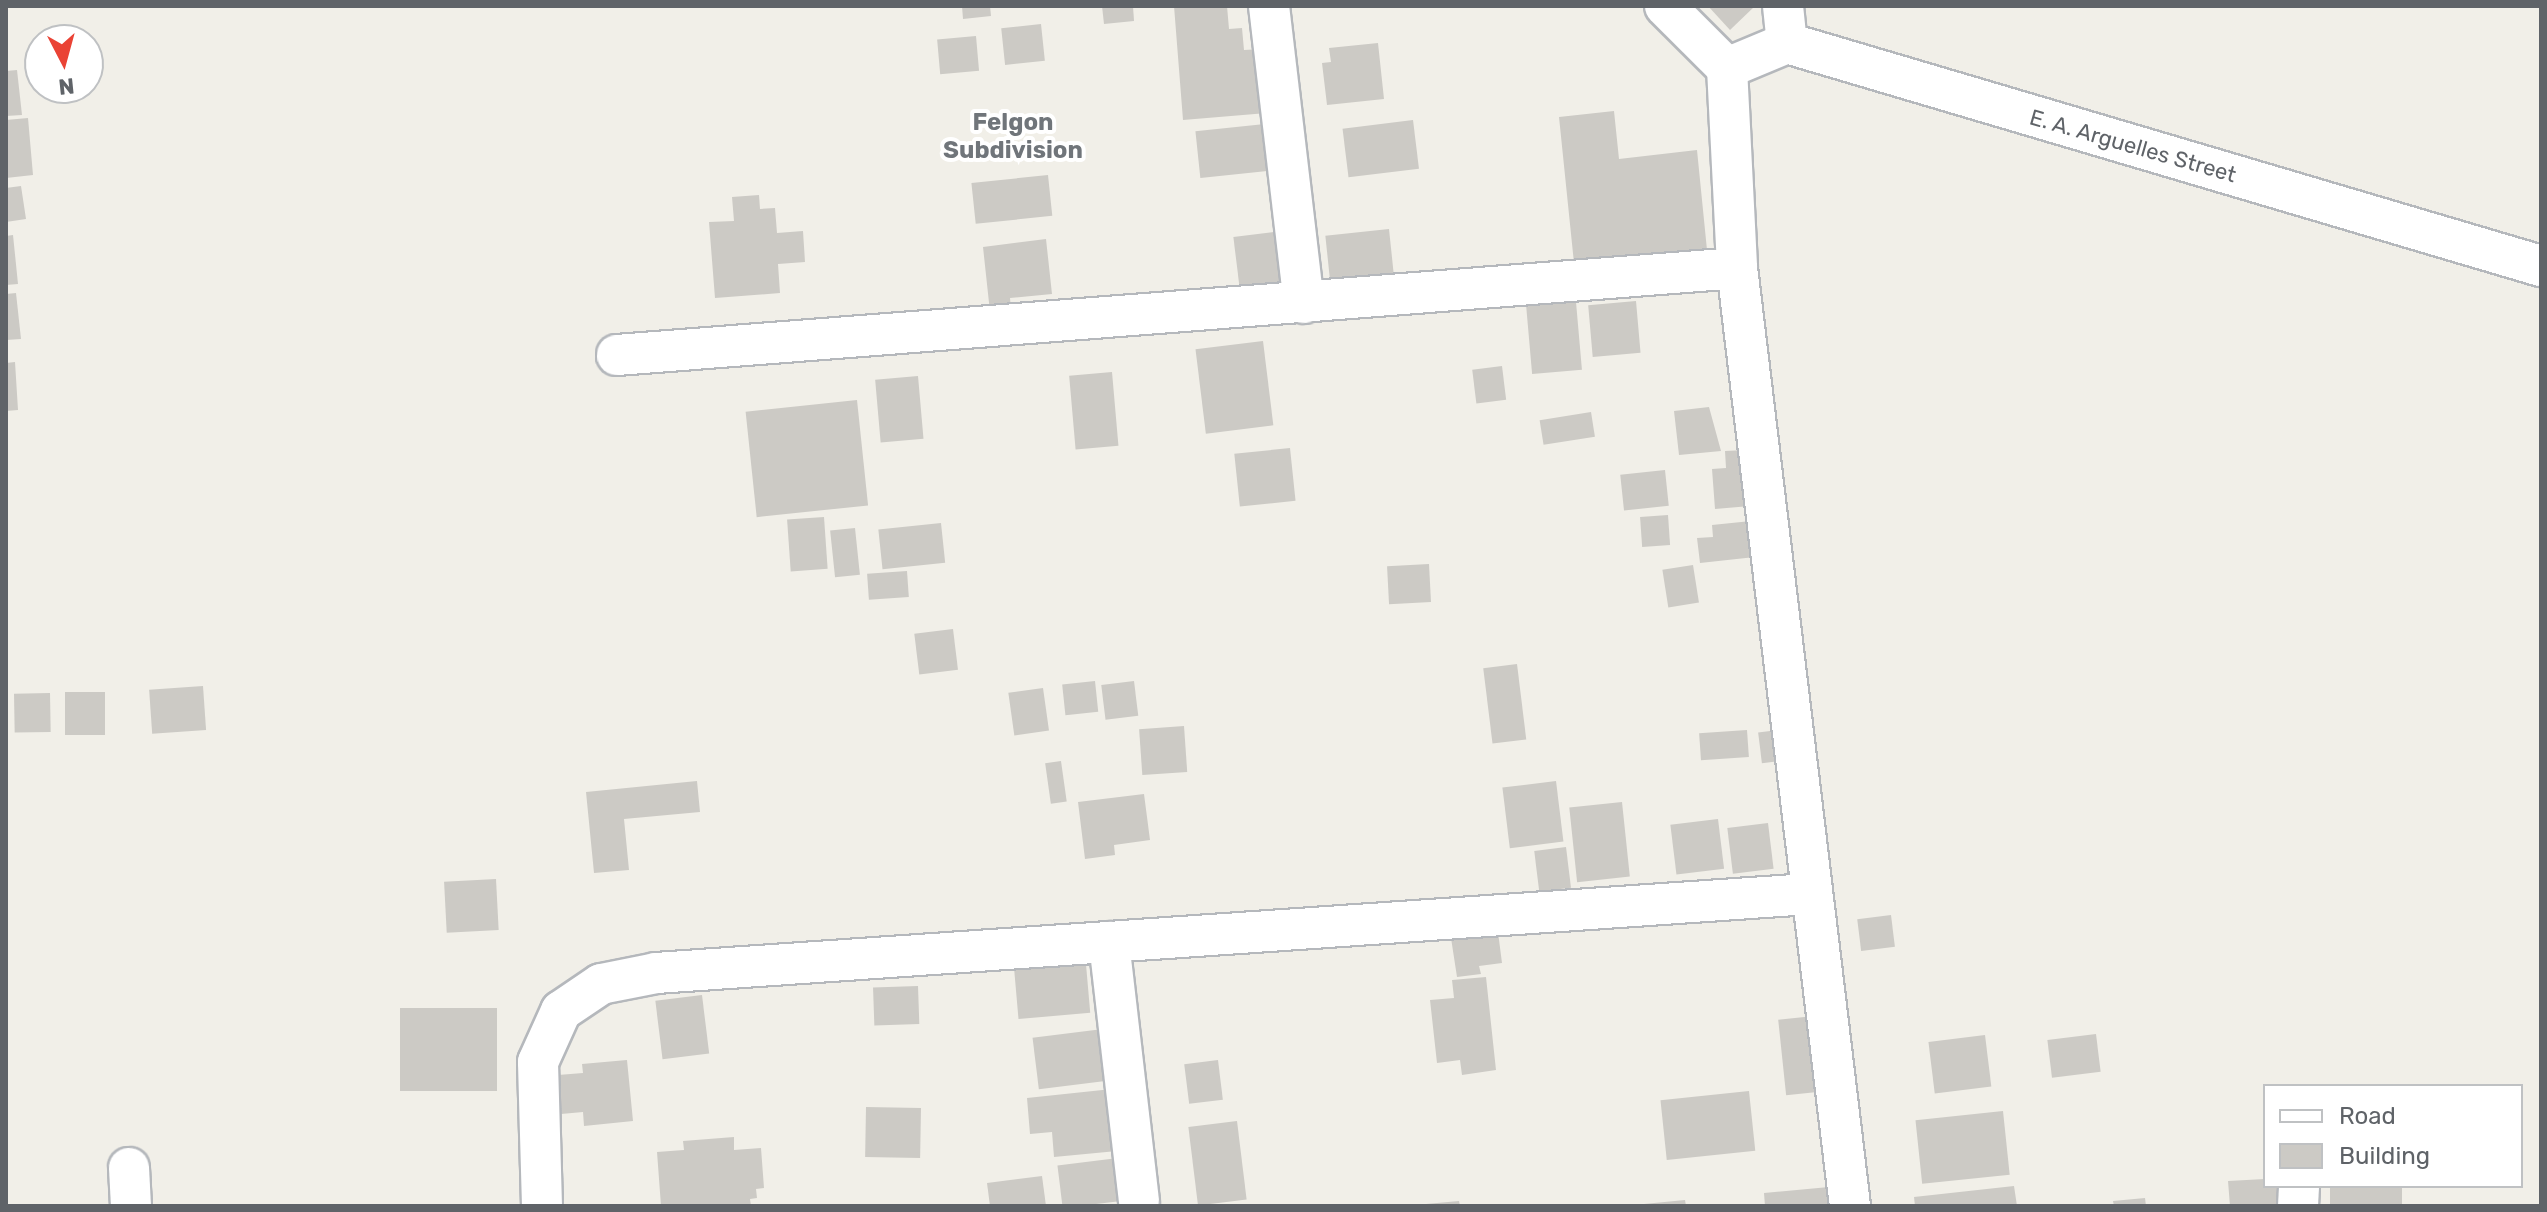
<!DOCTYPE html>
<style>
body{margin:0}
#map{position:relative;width:2547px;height:1212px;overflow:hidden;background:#f1efe8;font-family:Rubik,sans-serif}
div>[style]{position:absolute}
.building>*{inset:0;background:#cccac5;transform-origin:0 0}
.roads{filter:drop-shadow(2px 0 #b5b8bc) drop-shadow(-2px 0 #b5b8bc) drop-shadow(0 2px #b5b8bc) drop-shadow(0 -2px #b5b8bc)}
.minor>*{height:40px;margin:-20px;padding:0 20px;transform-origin:20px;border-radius:20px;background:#fff}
span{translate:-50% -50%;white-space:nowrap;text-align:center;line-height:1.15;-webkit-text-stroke:8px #fff;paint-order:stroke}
.street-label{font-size:22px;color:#5f6368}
.neighbourhood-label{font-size:24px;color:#70757a;font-weight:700}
.frame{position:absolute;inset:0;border:8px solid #5f6368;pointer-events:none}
.legend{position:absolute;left:2263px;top:1084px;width:260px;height:104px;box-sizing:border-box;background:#fff;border:2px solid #bfc1c3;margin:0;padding:10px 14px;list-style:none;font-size:24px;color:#5f6368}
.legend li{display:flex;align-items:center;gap:16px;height:40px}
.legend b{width:40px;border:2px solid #bfc1c3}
.north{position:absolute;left:24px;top:24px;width:80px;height:80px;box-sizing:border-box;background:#fff;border:2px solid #bfc1c3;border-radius:50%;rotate:174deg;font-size:22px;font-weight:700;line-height:32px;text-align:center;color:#5f6368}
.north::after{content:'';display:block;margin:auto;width:28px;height:36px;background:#ea4335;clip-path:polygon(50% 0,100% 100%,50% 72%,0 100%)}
</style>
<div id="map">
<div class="building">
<div style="clip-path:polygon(962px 6px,990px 6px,991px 16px,963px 19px)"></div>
<div style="clip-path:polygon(1102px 6px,1133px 6px,1134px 21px,1104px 24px)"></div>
<div style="clip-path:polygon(1174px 6px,1227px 6px,1229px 29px,1242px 28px,1244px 50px,1262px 49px,1267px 113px,1183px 120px)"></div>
<div style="clip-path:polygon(1708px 6px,1755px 6px,1730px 30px)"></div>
<div style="left:1041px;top:24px;width:37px;height:40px;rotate:84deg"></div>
<div style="left:976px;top:36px;width:35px;height:39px;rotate:85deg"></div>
<div style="clip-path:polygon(1378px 43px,1384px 99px,1327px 105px,1322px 63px,1331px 62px,1329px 48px)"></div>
<div style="clip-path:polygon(17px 70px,22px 115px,6px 116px,6px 71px)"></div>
<div style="clip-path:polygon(1614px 111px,1619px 159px,1697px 150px,1707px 250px,1574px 263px,1559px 117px)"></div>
<div style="clip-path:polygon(28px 118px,33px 175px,6px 178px,6px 120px)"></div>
<div style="left:1413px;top:120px;width:49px;height:71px;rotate:83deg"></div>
<div style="left:1274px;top:123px;width:47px;height:79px;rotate:84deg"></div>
<div style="left:1048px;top:175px;width:41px;height:77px;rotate:84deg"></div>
<div style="clip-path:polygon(21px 186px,26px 219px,6px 222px,6px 188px)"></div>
<div style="clip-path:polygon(759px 195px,760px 209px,775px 208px,777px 233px,803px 231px,805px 262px,778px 264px,780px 293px,715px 298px,709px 222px,734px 221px,732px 197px)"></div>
<div style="left:1389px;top:229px;width:46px;height:64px;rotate:84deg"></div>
<div style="left:1282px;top:231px;width:58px;height:49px;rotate:83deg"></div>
<div style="clip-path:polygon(13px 235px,18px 284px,6px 285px,6px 236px)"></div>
<div style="clip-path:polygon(1046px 239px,1052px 294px,1010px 298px,1011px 310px,990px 312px,983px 247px)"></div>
<div style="clip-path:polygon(16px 293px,21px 339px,6px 340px,6px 294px)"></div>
<div style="left:1636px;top:301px;width:52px;height:48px;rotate:85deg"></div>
<div style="left:1576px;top:302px;width:68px;height:50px;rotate:85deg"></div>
<div style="left:1263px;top:341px;width:85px;height:68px;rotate:83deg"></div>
<div style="clip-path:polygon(15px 362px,18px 410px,6px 411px,6px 363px)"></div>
<div style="left:1502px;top:366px;width:34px;height:30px;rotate:83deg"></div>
<div style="left:1112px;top:372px;width:74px;height:43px;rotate:85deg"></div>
<div style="left:918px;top:376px;width:63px;height:43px;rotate:85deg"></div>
<div style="left:857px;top:400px;width:106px;height:112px;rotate:84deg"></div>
<div style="clip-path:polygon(1709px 407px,1721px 451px,1679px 455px,1674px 411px)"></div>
<div style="left:1591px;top:412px;width:25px;height:52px;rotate:81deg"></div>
<div style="left:1290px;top:448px;width:53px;height:56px;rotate:84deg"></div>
<div style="clip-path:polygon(1746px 450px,1750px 506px,1715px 509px,1712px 469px,1726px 468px,1725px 451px)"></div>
<div style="left:1665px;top:470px;width:36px;height:45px;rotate:84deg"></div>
<div style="left:1668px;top:515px;width:30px;height:28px;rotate:86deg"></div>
<div style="left:824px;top:517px;width:52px;height:37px;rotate:86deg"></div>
<div style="clip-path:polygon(1751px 521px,1755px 557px,1700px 563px,1697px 538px,1713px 537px,1712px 525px)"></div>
<div style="left:941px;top:523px;width:40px;height:63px;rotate:84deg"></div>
<div style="left:855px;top:528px;width:47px;height:25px;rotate:84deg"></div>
<div style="left:1429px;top:564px;width:38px;height:42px;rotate:87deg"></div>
<div style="left:1693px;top:565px;width:38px;height:31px;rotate:81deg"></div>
<div style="left:907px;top:571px;width:26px;height:40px;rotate:86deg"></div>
<div style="left:953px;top:629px;width:41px;height:39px;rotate:83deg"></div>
<div style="left:1517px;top:664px;width:76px;height:34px;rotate:83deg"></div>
<div style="left:1095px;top:681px;width:31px;height:33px;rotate:84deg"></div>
<div style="left:1134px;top:681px;width:35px;height:33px;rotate:83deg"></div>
<div style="left:203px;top:686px;width:44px;height:54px;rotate:86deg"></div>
<div style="left:1043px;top:688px;width:43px;height:35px;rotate:82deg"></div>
<div style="left:65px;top:692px;width:40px;height:43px"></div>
<div style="left:50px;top:693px;width:39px;height:36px;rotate:89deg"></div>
<div style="left:1184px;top:726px;width:46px;height:45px;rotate:86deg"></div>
<div style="left:1747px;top:730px;width:27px;height:48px;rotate:86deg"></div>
<div style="left:1778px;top:730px;width:31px;height:20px;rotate:83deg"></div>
<div style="left:1061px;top:761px;width:41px;height:16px;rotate:82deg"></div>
<div style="clip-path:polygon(697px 781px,700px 812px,624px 819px,629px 870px,594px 873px,586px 792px)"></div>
<div style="left:1556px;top:781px;width:61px;height:54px;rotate:83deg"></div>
<div style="clip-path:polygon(1144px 794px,1150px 840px,1114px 845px,1115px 855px,1085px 859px,1078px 802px)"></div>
<div style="left:1622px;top:802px;width:75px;height:53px;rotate:84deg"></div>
<div style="left:1718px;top:819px;width:50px;height:48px;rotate:83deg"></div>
<div style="left:1768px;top:823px;width:46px;height:41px;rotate:83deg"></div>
<div style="left:1566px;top:847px;width:41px;height:32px;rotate:83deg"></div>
<div style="left:496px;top:879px;width:51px;height:52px;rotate:87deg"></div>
<div style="left:1891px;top:915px;width:32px;height:34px;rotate:83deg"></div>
<div style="clip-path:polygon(1498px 932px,1502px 963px,1479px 966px,1481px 974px,1457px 977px,1451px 938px)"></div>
<div style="left:1085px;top:953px;width:60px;height:72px;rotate:85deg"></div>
<div style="clip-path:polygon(1486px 977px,1496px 1070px,1462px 1075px,1460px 1060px,1437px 1063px,1430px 1000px,1454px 998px,1452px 980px)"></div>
<div style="left:918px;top:986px;width:38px;height:45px;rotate:88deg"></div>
<div style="left:702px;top:995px;width:59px;height:47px;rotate:83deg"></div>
<div style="left:400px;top:1008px;width:97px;height:83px"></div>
<div style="left:1814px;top:1016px;width:76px;height:36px;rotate:84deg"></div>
<div style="left:1103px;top:1029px;width:52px;height:71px;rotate:83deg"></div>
<div style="left:2096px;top:1034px;width:38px;height:49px;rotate:83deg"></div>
<div style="left:1985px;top:1035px;width:52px;height:57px;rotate:83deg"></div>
<div style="clip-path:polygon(627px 1060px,633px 1121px,584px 1126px,583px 1112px,561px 1114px,558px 1075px,583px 1073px,582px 1064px)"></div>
<div style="left:1218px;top:1060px;width:40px;height:34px;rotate:83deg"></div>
<div style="clip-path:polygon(1112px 1089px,1117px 1151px,1054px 1157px,1052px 1132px,1030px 1134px,1027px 1098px)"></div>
<div style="left:1749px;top:1091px;width:60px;height:89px;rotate:84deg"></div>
<div style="left:866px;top:1107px;width:55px;height:50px;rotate:1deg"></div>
<div style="left:2003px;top:1111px;width:64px;height:88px;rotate:84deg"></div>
<div style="left:1237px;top:1121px;width:79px;height:49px;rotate:83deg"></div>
<div style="clip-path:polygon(734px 1137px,734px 1150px,761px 1148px,764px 1188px,756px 1189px,757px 1198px,750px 1199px,751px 1206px,661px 1206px,657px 1152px,684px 1150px,683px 1141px)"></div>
<div style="left:1118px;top:1158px;width:43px;height:61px;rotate:83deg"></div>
<div style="clip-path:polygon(1042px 1176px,1046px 1206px,990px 1206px,987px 1183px)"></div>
<div style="clip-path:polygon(2265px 1179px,2265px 1186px,2283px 1186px,2284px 1206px,2230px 1206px,2228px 1181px)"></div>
<div style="clip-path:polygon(2014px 1186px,2017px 1206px,1915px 1206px,1914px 1197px)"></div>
<div style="left:2330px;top:1186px;width:72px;height:20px"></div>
<div style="clip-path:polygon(1829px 1187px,1831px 1206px,1765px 1206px,1764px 1193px)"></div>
<div style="clip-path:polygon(2145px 1198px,2146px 1206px,2114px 1206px,2113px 1201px)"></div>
<div style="clip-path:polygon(1685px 1200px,1686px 1206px,1644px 1206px,1644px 1204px)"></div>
<div style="clip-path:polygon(1459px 1201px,1460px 1206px,1426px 1206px,1426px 1204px)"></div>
</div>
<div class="roads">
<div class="minor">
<div style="left:1269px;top:6px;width:299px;rotate:83.3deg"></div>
<div style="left:1665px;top:6px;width:88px;rotate:45deg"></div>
<div style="left:1727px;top:68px;width:200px;rotate:87.1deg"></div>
<div style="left:1737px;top:268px;width:945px;rotate:83.13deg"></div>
<div style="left:1783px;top:6px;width:37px;rotate:84deg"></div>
<div style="left:1727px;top:68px;width:65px;rotate:-22.6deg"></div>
<div style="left:1787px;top:43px;width:786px;rotate:16.48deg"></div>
<div style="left:617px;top:355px;width:1123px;rotate:-4.44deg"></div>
<div style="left:1109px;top:942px;width:261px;rotate:83.4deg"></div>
<div style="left:129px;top:1168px;width:38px;rotate:87deg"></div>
<div style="left:542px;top:1206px;width:144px;rotate:-91.6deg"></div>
<div style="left:538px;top:1062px;width:56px;rotate:-65.7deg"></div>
<div style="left:561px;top:1011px;width:48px;rotate:-34deg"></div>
<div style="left:601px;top:984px;width:56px;rotate:-11.3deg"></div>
<div style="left:656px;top:973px;width:1157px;rotate:-3.92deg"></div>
<div style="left:2298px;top:1206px;width:20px;rotate:-87deg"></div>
</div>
</div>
<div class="street-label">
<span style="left:2133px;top:146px;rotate:16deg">E. A. Arguelles Street</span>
</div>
<div class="neighbourhood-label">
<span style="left:1013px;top:137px">Felgon<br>Subdivision</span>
</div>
<div class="frame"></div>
<ul class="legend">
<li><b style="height:10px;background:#fff"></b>Road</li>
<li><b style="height:22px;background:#cccac5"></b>Building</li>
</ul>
<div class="north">N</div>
</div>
